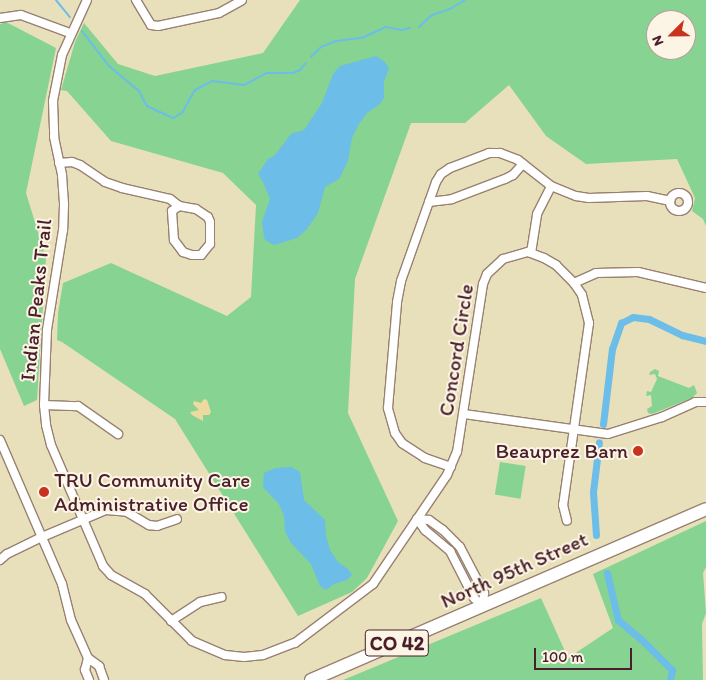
<!DOCTYPE html>
<style>
body{margin:0}
#map{position:relative;width:706px;height:680px;overflow:hidden;background:#e8e0ba;font-family:Itim,sans-serif}
div>[style]{position:absolute}
.green>*{inset:0;background:#86d392;transform-origin:0 0}
.sand>*{inset:0;background:#eeda9e}
.water>*{inset:0;background:#6cbde7}
.stream>*{height:2px;margin:-1px;padding:0 1px;transform-origin:1px;border-radius:1px;background:#6cbde7}
.canal>*{height:7px;margin:-3.5px;padding:0 3.5px;transform-origin:3.5px;border-radius:3.5px;background:#6cbde7}
.roads{filter:drop-shadow(1px 0 #998072) drop-shadow(-1px 0 #998072) drop-shadow(0 1px #998072) drop-shadow(0 -1px #998072)}
.street>*{height:8px;margin:-4px;padding:0 4px;transform-origin:4px;border-radius:4px;background:#fff}
.street>.ring{margin:-4px;padding:0;box-sizing:content-box;background:none;border:8px solid #fff;border-radius:50%}
.primary>*{height:12px;margin:-6px;padding:0 6px;transform-origin:6px;border-radius:6px;background:#fff}
.dots>*{width:14px;height:14px;translate:-50% -50%;box-sizing:border-box;border:2px solid #fcf5e5;border-radius:50%}
span{translate:-50% -50%;white-space:nowrap;text-align:center;line-height:1.15;-webkit-text-stroke:4px #fcf5e5;paint-order:stroke}
.shield-label span{padding:1px 4px;background:#fcf5e5;border:1px solid;border-radius:4px;-webkit-text-stroke-width:0}
.shield-label{font-size:20px;color:#4a1f2b;font-weight:700}
.street-label{font-size:21px;color:#4a1f2b}
.poi-label{font-size:21px;color:#4a1f2b}
.right{translate:-100% -50%;text-align:right}
.left{translate:0 -50%;text-align:left}
.north{position:absolute;left:646px;top:10px;width:50px;height:50px;box-sizing:border-box;background:#fcf5e5;border:1px solid #b59f9b;border-radius:50%;rotate:247deg;font-size:14px;font-weight:700;line-height:20px;text-align:center;color:#4a1f2b}
.north::after{content:'';display:block;margin:auto;width:18px;height:22px;background:#c8321e;clip-path:polygon(50% 0,100% 100%,50% 72%,0 100%)}
.scale{position:absolute;left:534px;top:648px;width:98px;height:22px;box-sizing:border-box;border:2px solid #4a1f2b;border-top:0;padding-left:6px;font-size:15px;line-height:18px;white-space:nowrap;color:#4a1f2b;-webkit-text-stroke:4px #fcf5e5;paint-order:stroke}
</style>
<div id="map">
<div class="green">
<div style="clip-path:polygon(evenodd,300px 0,706px 0,706px 226px,703px 219px,692px 211px,695px 198px,677px 159px,586px 164px,546px 136px,509px 85px,465px 123px,411px 123px,355px 279px,348px 413px,398px 521px,367px 578px,352px 592px,298px 616px,175px 419px,62px 342px,57px 340px,58px 313px,63px 283px,111px 263px,227px 316px,251px 297px,256px 205px,223px 173px,111px 141px,67px 91px,61px 90px,75px 42px,84px 23px,118px 64px,155px 76px,263px 53px,300px 0,656px 20px,686px 20px,686px 50px,656px 50px,656px 20px)"></div>
<div style="clip-path:polygon(6px 22px,56px 48px,26px 193px,46px 258px,37px 400px,24px 406px,0 349px,0 24px)"></div>
<div style="clip-path:polygon(655px 369px,659px 371px,658px 376px,689px 388px,694px 385px,697px 393px,692px 398px,652px 414px,648px 413px,647px 409px,652px 406px,651px 395px,646px 396px,647px 391px,651px 392px,657px 379px,655px 374px,649px 375px,650px 372px)"></div>
<div style="left:500px;top:462px;width:26px;height:33px;rotate:9deg"></div>
<div style="clip-path:polygon(706px 521px,706px 567px,703px 573px,706px 613px,702px 624px,703px 680px,343px 680px,541px 598px,568px 658px,613px 628px,593px 574px)"></div>
</div>
<div class="sand">
<div style="clip-path:polygon(204px 399px,207px 400px,211px 412px,209px 415px,203px 415px,203px 421px,192px 415px,190px 412px,199px 410px,193px 404px,194px 401px,201px 403px)"></div>
</div>
<div class="water">
<div style="clip-path:polygon(376px 56px,384px 61px,389px 68px,384px 82px,384px 98px,380px 104px,367px 113px,359px 124px,352px 138px,348px 161px,339px 179px,325px 187px,318px 213px,307px 229px,297px 238px,274px 245px,265px 240px,264px 236px,262px 222px,270px 199px,263px 182px,258px 174px,268px 159px,275px 155px,291px 134px,304px 130px,322px 103px,333px 74px,340px 66px)"></div>
<div style="clip-path:polygon(291px 467px,300px 472px,304px 500px,325px 520px,326px 536px,330px 550px,338px 562px,349px 570px,352px 575px,347px 580px,334px 584px,326px 590px,320px 586px,311px 564px,291px 543px,285px 532px,284px 516px,279px 504px,263px 487px,264px 473px,276px 468px)"></div>
</div>
<div class="stream">
<div style="left:56px;top:0;width:22px;rotate:51deg"></div>
<div style="left:419px;top:27px;width:18px;rotate:-43deg"></div>
<div style="left:432px;top:15px;width:19px;rotate:-18deg"></div>
<div style="left:450px;top:9px;width:17px;rotate:-31deg"></div>
<div style="left:82px;top:31px;width:44px;rotate:52.4deg"></div>
<div style="left:109px;top:66px;width:39px;rotate:40deg"></div>
<div style="left:139px;top:91px;width:17px;rotate:62deg"></div>
<div style="left:147px;top:106px;width:29px;rotate:25deg"></div>
<div style="left:173px;top:118px;width:10px;rotate:-29deg"></div>
<div style="left:182px;top:113px;width:26px;rotate:-61deg"></div>
<div style="left:195px;top:90px;width:19px;rotate:-28deg"></div>
<div style="left:212px;top:81px;width:32px;rotate:7deg"></div>
<div style="left:244px;top:85px;width:26px;rotate:-28deg"></div>
<div style="left:267px;top:73px;width:26px"></div>
<div style="left:293px;top:73px;width:8px;rotate:-23deg"></div>
<div style="left:300px;top:70px;width:9px;rotate:-49deg"></div>
<div style="left:311px;top:57px;width:14px;rotate:-45deg"></div>
<div style="left:321px;top:47px;width:16px;rotate:-22deg"></div>
<div style="left:336px;top:41px;width:26px;rotate:-7deg"></div>
<div style="left:362px;top:38px;width:26px;rotate:-25deg"></div>
<div style="left:386px;top:27px;width:15px;rotate:11deg"></div>
<div style="left:401px;top:30px;width:9px;rotate:-13deg"></div>
</div>
<div class="canal">
<div style="left:603px;top:424px;width:76px;rotate:-83.2deg"></div>
<div style="left:612px;top:349px;width:28px;rotate:-71deg"></div>
<div style="left:621px;top:323px;width:13px;rotate:-27deg"></div>
<div style="left:633px;top:317px;width:16px;rotate:7deg"></div>
<div style="left:649px;top:319px;width:37px;rotate:26deg"></div>
<div style="left:682px;top:335px;width:25px;rotate:14deg"></div>
<div style="left:596px;top:535px;width:43px;rotate:-94deg"></div>
<div style="left:593px;top:492px;width:50px;rotate:-83.2deg"></div>
<div style="left:607px;top:573px;width:48px;rotate:76.8deg"></div>
<div style="left:618px;top:620px;width:30px;rotate:40deg"></div>
<div style="left:641px;top:639px;width:44px;rotate:45deg"></div>
<div style="left:672px;top:670px;width:10px;rotate:101deg"></div>
</div>
<div class="roads">
<div class="street">
<div style="left:87px;top:0;width:60px;rotate:114.4deg"></div>
<div style="left:62px;top:55px;width:47px;rotate:101.1deg"></div>
<div style="left:53px;top:101px;width:36px;rotate:88deg"></div>
<div style="left:54px;top:137px;width:39px;rotate:78deg"></div>
<div style="left:62px;top:175px;width:30px;rotate:86deg"></div>
<div style="left:64px;top:205px;width:25px;rotate:92deg"></div>
<div style="left:63px;top:230px;width:101px;rotate:99.1deg"></div>
<div style="left:47px;top:330px;width:75px;rotate:92.3deg"></div>
<div style="left:44px;top:405px;width:20px;rotate:84deg"></div>
<div style="left:46px;top:425px;width:21px;rotate:76deg"></div>
<div style="left:51px;top:445px;width:132px;rotate:66.7deg"></div>
<div style="left:103px;top:566px;width:12px;rotate:48deg"></div>
<div style="left:111px;top:575px;width:39px;rotate:29deg"></div>
<div style="left:145px;top:594px;width:66px;rotate:45deg"></div>
<div style="left:192px;top:641px;width:36px;rotate:23deg"></div>
<div style="left:225px;top:655px;width:19px;rotate:6deg"></div>
<div style="left:244px;top:657px;width:19px;rotate:-6deg"></div>
<div style="left:263px;top:655px;width:34px;rotate:-21deg"></div>
<div style="left:295px;top:643px;width:98px;rotate:-37.1deg"></div>
<div style="left:373px;top:584px;width:132px;rotate:-55.8deg"></div>
<div style="left:447px;top:475px;width:25px;rotate:-67deg"></div>
<div style="left:457px;top:452px;width:170px;rotate:-81.2deg"></div>
<div style="left:483px;top:284px;width:11px;rotate:-68deg"></div>
<div style="left:487px;top:274px;width:22px;rotate:-43deg"></div>
<div style="left:503px;top:259px;width:26px;rotate:-16deg"></div>
<div style="left:528px;top:252px;width:17px;rotate:21deg"></div>
<div style="left:544px;top:258px;width:14px;rotate:30deg"></div>
<div style="left:556px;top:265px;width:25px;rotate:45deg"></div>
<div style="left:574px;top:283px;width:14px;rotate:56deg"></div>
<div style="left:582px;top:295px;width:29px;rotate:76deg"></div>
<div style="left:589px;top:323px;width:184px;rotate:98.1deg"></div>
<div style="left:563px;top:505px;width:16px;rotate:76deg"></div>
<div style="left:136px;top:0;width:29px;rotate:59deg"></div>
<div style="left:151px;top:25px;width:7px;rotate:8deg"></div>
<div style="left:158px;top:26px;width:62px;rotate:-12deg"></div>
<div style="left:219px;top:13px;width:26px;rotate:-29deg"></div>
<div style="left:0;top:18px;width:21px;rotate:-8deg"></div>
<div style="left:21px;top:15px;width:52px;rotate:20.2deg"></div>
<div style="left:59px;top:163px;width:13px;rotate:-4deg"></div>
<div style="left:72px;top:162px;width:9px;rotate:21deg"></div>
<div style="left:80px;top:165px;width:30px;rotate:34deg"></div>
<div style="left:105px;top:182px;width:18px;rotate:19deg"></div>
<div style="left:122px;top:188px;width:49px;rotate:12.9deg"></div>
<div style="left:170px;top:199px;width:11px;rotate:38deg"></div>
<div class="ring" style="left:670px;top:193px;width:10px;height:10px"></div>
<div style="left:429px;top:202px;width:23px;rotate:-7deg"></div>
<div style="left:452px;top:199px;width:57px;rotate:-20.7deg"></div>
<div style="left:505px;top:179px;width:9px;rotate:-27deg"></div>
<div style="left:513px;top:175px;width:15px;rotate:-48deg"></div>
<div style="left:179px;top:206px;width:17px;rotate:10deg"></div>
<div style="left:196px;top:209px;width:14px;rotate:34deg"></div>
<div style="left:208px;top:217px;width:5px;rotate:68deg"></div>
<div style="left:210px;top:222px;width:22px;rotate:90deg"></div>
<div style="left:210px;top:244px;width:14px;rotate:129deg"></div>
<div style="left:201px;top:255px;width:9px;rotate:180deg"></div>
<div style="left:192px;top:255px;width:9px;rotate:-162deg"></div>
<div style="left:183px;top:252px;width:15px;rotate:-127deg"></div>
<div style="left:174px;top:240px;width:29px;rotate:-94deg"></div>
<div style="left:172px;top:211px;width:9px;rotate:-36deg"></div>
<div style="left:531px;top:253px;width:39px;rotate:-81deg"></div>
<div style="left:537px;top:214px;width:31px;rotate:-63deg"></div>
<div style="left:574px;top:283px;width:24px;rotate:-24deg"></div>
<div style="left:596px;top:273px;width:42px;rotate:-1.4deg"></div>
<div style="left:638px;top:272px;width:70px;rotate:13.2deg"></div>
<div style="left:44px;top:405px;width:34px;rotate:2deg"></div>
<div style="left:78px;top:406px;width:49px;rotate:35deg"></div>
<div style="left:464px;top:414px;width:145px;rotate:7.9deg"></div>
<div style="left:608px;top:434px;width:57px;rotate:-17.5deg"></div>
<div style="left:662px;top:417px;width:36px;rotate:-24deg"></div>
<div style="left:695px;top:402px;width:11px"></div>
<div style="left:0;top:440px;width:157px;rotate:66.7deg"></div>
<div style="left:62px;top:584px;width:37px;rotate:76deg"></div>
<div style="left:71px;top:620px;width:42px;rotate:65.9deg"></div>
<div style="left:451px;top:467px;width:28px;rotate:-161deg"></div>
<div style="left:425px;top:458px;width:27px;rotate:-147deg"></div>
<div style="left:402px;top:443px;width:12px;rotate:-125deg"></div>
<div style="left:395px;top:433px;width:26px;rotate:-106deg"></div>
<div style="left:388px;top:408px;width:106px;rotate:-85.1deg"></div>
<div style="left:397px;top:302px;width:21px;rotate:-79deg"></div>
<div style="left:401px;top:281px;width:105px;rotate:-70.5deg"></div>
<div style="left:436px;top:182px;width:9px;rotate:-58deg"></div>
<div style="left:441px;top:174px;width:11px;rotate:-34deg"></div>
<div style="left:450px;top:168px;width:42px;rotate:-21deg"></div>
<div style="left:489px;top:153px;width:11px"></div>
<div style="left:500px;top:153px;width:19px;rotate:21deg"></div>
<div style="left:518px;top:160px;width:42px;rotate:38.2deg"></div>
<div style="left:551px;top:186px;width:27px;rotate:22deg"></div>
<div style="left:576px;top:196px;width:13px;rotate:9deg"></div>
<div style="left:589px;top:198px;width:58px;rotate:-2deg"></div>
<div style="left:647px;top:196px;width:24px;rotate:12deg"></div>
<div style="left:417px;top:519px;width:12px;rotate:5deg"></div>
<div style="left:429px;top:520px;width:17px;rotate:36deg"></div>
<div style="left:443px;top:530px;width:24px;rotate:45deg"></div>
<div style="left:460px;top:547px;width:52px;rotate:62.4deg"></div>
<div style="left:484px;top:593px;width:13px;rotate:94deg"></div>
<div style="left:417px;top:519px;width:14px;rotate:54deg"></div>
<div style="left:425px;top:530px;width:33px;rotate:40deg"></div>
<div style="left:450px;top:551px;width:53px;rotate:62.9deg"></div>
<div style="left:474px;top:598px;width:12px;rotate:42deg"></div>
<div style="left:0;top:560px;width:9px;rotate:-41deg"></div>
<div style="left:7px;top:554px;width:39px;rotate:-26deg"></div>
<div style="left:42px;top:537px;width:69px;rotate:-22.9deg"></div>
<div style="left:106px;top:510px;width:21px;rotate:5deg"></div>
<div style="left:127px;top:512px;width:26px;rotate:31deg"></div>
<div style="left:149px;top:525px;width:8px;rotate:7deg"></div>
<div style="left:157px;top:526px;width:21px;rotate:-19deg"></div>
<div style="left:171px;top:621px;width:35px;rotate:-33deg"></div>
<div style="left:200px;top:602px;width:22px;rotate:-13deg"></div>
<div style="left:89px;top:680px;width:11px;rotate:-112deg"></div>
<div style="left:85px;top:670px;width:12px;rotate:-76deg"></div>
<div style="left:88px;top:658px;width:14px;rotate:36deg"></div>
<div style="left:99px;top:666px;width:15px;rotate:70deg"></div>
</div>
<div class="primary">
<div style="left:311px;top:680px;width:430px;rotate:-23.4deg"></div>
</div>
</div>
<div class="dots">
<div style="left:638px;top:451px;background:#c8321e"></div>
<div style="left:44px;top:492px;background:#c8321e"></div>
</div>
<div class="shield-label">
<span style="left:397px;top:643px">CO 42</span>
</div>
<div class="street-label">
<span style="left:36px;top:300px;rotate:-84deg">Indian Peaks Trail</span>
<span style="left:456px;top:350px;rotate:-81deg">Concord Circle</span>
<span style="left:514px;top:570px;rotate:-24deg">North 95th Street</span>
</div>
<div class="poi-label">
<span class="right" style="left:628px;top:451px">Beauprez Barn</span>
<span class="left" style="left:54px;top:492px">TRU Community Care<br>Administrative Office</span>
</div>
<div class="north">N</div>
<div class="scale">100 m</div>
</div>
